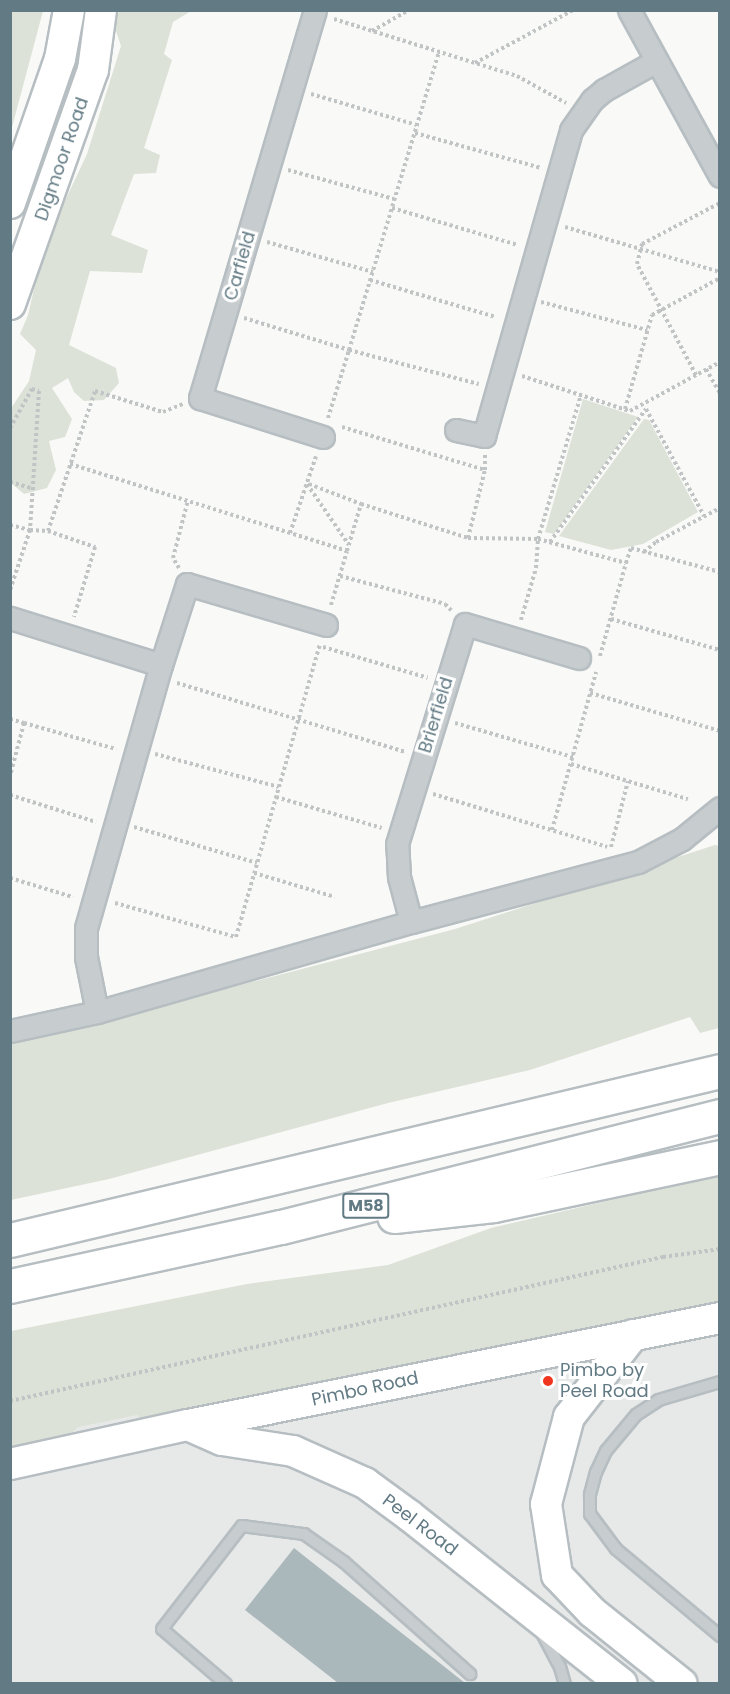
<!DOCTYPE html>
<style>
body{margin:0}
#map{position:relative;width:730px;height:1694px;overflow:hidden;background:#f9f9f7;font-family:Poppins,sans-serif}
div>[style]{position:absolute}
.built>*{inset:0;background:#e7e9e8}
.green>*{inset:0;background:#dce2d7}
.building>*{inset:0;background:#aab7bb}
.path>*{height:4px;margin-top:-2px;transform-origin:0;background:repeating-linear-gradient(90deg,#c0c4c5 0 3px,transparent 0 6px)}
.roads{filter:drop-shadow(2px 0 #b6bec2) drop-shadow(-2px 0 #b6bec2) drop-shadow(0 2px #b6bec2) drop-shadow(0 -2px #b6bec2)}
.lane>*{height:10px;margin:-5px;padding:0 5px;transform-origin:5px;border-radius:5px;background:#c7cccf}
.street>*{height:21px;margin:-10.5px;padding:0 10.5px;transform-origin:10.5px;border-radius:10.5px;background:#c7cccf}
.secondary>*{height:30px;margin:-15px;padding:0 15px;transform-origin:15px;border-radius:15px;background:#fff}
.highway>*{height:33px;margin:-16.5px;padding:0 16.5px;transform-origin:16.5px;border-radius:16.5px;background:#fff}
.dots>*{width:16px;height:16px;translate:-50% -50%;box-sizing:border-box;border:3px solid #fff;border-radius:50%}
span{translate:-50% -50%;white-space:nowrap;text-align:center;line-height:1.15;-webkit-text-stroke:6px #fff;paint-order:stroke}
.shield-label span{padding:2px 4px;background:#fff;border:2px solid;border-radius:4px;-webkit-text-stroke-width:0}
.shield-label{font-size:16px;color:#627a84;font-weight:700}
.street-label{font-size:18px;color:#627a84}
.poi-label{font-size:18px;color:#627a84}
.left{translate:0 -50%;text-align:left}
.frame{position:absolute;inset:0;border:12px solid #627a84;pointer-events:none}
</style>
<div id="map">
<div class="built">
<div style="clip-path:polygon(719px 1281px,719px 1683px,11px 1683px,10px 1428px)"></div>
</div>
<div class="green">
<div style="clip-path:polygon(11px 10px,43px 11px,11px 131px,10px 11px)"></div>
<div style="clip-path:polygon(120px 11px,191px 11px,173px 22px,164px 54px,172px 60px,144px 148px,160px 155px,156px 173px,134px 174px,111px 235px,148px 250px,142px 273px,90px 271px,69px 345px,116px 368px,119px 383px,104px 400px,84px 401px,74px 392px,68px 378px,52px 388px,72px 419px,65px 437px,49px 441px,56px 470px,47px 488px,24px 494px,11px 483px,10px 410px,29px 381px,36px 350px,20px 334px,28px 315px,39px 268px,64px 203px,87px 154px,121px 46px,112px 19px)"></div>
<div style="clip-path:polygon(583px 399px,638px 417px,554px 534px,545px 532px)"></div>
<div style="clip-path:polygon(644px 419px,649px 420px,698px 512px,643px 544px,611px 550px,559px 536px)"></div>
<div style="clip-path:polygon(715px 845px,719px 846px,719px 1028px,700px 1033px,690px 1017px,530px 1070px,388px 1103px,109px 1179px,11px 1200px,10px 1045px,455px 929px)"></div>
<div style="clip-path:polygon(719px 1175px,719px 1302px,146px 1423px,137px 1415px,78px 1427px,64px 1440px,11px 1451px,11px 1331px,247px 1284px,388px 1265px,491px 1228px)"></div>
</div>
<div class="building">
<div style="clip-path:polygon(294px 1548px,465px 1683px,338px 1683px,245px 1610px)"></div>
</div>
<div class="path">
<div style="left:334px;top:19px;width:192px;rotate:17.3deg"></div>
<div style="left:517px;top:76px;width:56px;rotate:28.9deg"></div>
<div style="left:372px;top:31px;width:43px;rotate:-29.6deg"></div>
<div style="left:475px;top:63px;width:111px;rotate:-28.4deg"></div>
<div style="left:311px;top:94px;width:110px;rotate:16.3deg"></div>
<div style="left:415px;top:133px;width:131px;rotate:15.5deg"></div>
<div style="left:288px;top:170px;width:110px;rotate:15.3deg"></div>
<div style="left:392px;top:208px;width:131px;rotate:16.4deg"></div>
<div style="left:565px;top:227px;width:161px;rotate:16.2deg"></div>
<div style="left:267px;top:242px;width:110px;rotate:15.8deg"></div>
<div style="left:370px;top:280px;width:131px;rotate:16.4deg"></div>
<div style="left:541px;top:302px;width:110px;rotate:14.8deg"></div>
<div style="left:244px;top:318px;width:110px;rotate:16.9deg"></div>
<div style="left:349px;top:350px;width:311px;rotate:-73.2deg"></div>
<div style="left:706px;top:369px;width:28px;rotate:60deg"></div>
<div style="left:696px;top:375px;width:126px;rotate:-118deg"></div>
<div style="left:637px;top:264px;width:21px;rotate:-76deg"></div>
<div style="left:642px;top:244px;width:88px;rotate:-27.7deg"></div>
<div style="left:522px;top:376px;width:114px;rotate:18deg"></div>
<div style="left:630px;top:411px;width:102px;rotate:-28.6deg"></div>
<div style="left:625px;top:409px;width:98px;rotate:-74deg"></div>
<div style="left:652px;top:315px;width:77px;rotate:-28.6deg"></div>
<div style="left:646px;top:409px;width:122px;rotate:61.5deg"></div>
<div style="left:328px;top:418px;width:71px;rotate:-72.8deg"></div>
<div style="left:349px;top:350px;width:134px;rotate:14.7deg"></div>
<div style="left:342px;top:427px;width:149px;rotate:16.7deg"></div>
<div style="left:10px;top:428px;width:45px;rotate:-60.6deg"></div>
<div style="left:32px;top:389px;width:7px;rotate:16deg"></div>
<div style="left:39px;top:391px;width:139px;rotate:93.7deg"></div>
<div style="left:30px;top:530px;width:63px;rotate:108.4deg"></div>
<div style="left:70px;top:464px;width:290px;rotate:17.4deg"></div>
<div style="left:347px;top:551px;width:49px;rotate:-73.4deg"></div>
<div style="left:361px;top:504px;width:112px;rotate:17.6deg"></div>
<div style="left:468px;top:538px;width:70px;rotate:0.8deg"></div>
<div style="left:538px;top:539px;width:91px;rotate:15.3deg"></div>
<div style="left:626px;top:563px;width:16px;rotate:-72deg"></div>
<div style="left:631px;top:548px;width:92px;rotate:15.1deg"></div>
<div style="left:10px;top:482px;width:25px;rotate:16deg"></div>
<div style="left:307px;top:484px;width:74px;rotate:55.5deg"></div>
<div style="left:309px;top:484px;width:56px;rotate:21deg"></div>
<div style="left:10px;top:525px;width:21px;rotate:14deg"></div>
<div style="left:30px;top:530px;width:18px;rotate:3deg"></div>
<div style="left:48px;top:531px;width:50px;rotate:18.8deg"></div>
<div style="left:95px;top:547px;width:73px;rotate:106.7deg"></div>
<div style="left:48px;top:531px;width:148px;rotate:-71.4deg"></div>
<div style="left:95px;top:391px;width:71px;rotate:17.2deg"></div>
<div style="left:163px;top:412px;width:22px;rotate:-22deg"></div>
<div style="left:290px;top:533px;width:81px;rotate:-71.3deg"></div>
<div style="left:468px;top:538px;width:70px;rotate:-76deg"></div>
<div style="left:485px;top:470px;width:16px;rotate:-90deg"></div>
<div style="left:550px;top:542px;width:164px;rotate:-54.2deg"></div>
<div style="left:644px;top:552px;width:16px;rotate:-40deg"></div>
<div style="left:656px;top:542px;width:72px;rotate:-28deg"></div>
<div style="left:179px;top:568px;width:12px;rotate:-121deg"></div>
<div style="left:173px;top:558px;width:60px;rotate:-75.5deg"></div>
<div style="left:340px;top:576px;width:109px;rotate:14.9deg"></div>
<div style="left:445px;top:604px;width:10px;rotate:45deg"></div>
<div style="left:331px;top:605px;width:56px;rotate:-73.5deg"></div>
<div style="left:611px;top:619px;width:113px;rotate:15.9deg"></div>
<div style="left:521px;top:620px;width:54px;rotate:-73.9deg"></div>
<div style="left:536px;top:568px;width:29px;rotate:-86deg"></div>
<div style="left:538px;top:539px;width:150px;rotate:-73.4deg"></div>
<div style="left:323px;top:647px;width:109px;rotate:16.4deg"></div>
<div style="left:600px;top:656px;width:97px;rotate:-74.4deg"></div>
<div style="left:177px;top:683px;width:238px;rotate:16.8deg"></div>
<div style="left:590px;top:693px;width:135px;rotate:16.3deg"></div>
<div style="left:10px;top:719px;width:15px;rotate:16deg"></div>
<div style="left:24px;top:723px;width:55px;rotate:104.8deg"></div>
<div style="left:24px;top:723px;width:96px;rotate:15.8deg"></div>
<div style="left:455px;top:723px;width:123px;rotate:16.1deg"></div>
<div style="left:155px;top:754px;width:128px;rotate:14.9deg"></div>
<div style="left:571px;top:764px;width:122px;rotate:16.7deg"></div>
<div style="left:433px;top:794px;width:182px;rotate:16.9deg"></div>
<div style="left:10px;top:795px;width:90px;rotate:17.4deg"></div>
<div style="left:276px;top:797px;width:110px;rotate:16.3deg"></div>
<div style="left:134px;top:827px;width:128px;rotate:16.3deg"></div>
<div style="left:552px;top:830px;width:164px;rotate:-74.4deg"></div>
<div style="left:611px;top:847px;width:68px;rotate:-75.6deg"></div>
<div style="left:254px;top:873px;width:84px;rotate:16.5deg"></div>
<div style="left:10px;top:878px;width:66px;rotate:16.8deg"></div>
<div style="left:115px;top:903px;width:126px;rotate:15.7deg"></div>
<div style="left:236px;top:937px;width:305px;rotate:-74deg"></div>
<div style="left:10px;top:1401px;width:669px;rotate:-12.44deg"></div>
<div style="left:663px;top:1257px;width:58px;rotate:-8deg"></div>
</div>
<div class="roads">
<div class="lane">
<div style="left:720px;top:1382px;width:64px;rotate:163.6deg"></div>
<div style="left:659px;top:1400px;width:27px;rotate:147deg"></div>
<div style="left:636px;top:1415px;width:47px;rotate:129.8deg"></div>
<div style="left:606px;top:1451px;width:23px;rotate:115deg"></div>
<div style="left:596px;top:1472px;width:24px;rotate:105deg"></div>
<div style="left:590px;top:1495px;width:19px;rotate:90deg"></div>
<div style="left:590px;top:1514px;width:44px;rotate:53.4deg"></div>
<div style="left:616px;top:1549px;width:136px;rotate:39.9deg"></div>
<div style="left:543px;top:1635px;width:36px;rotate:62deg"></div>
<div style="left:560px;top:1667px;width:18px;rotate:74deg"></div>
<div style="left:226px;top:1684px;width:84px;rotate:-139.3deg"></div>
<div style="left:162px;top:1629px;width:130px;rotate:-52.2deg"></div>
<div style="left:242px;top:1526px;width:63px;rotate:7.4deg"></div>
<div style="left:304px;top:1534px;width:49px;rotate:35deg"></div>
<div style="left:344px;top:1562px;width:169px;rotate:41.6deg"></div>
</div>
<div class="street">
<div style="left:315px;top:10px;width:405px;rotate:106.5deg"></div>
<div style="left:200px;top:398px;width:129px;rotate:17.6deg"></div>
<div style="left:629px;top:10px;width:189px;rotate:61.3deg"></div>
<div style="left:456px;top:430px;width:29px;rotate:12deg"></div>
<div style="left:484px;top:436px;width:318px;rotate:-74.1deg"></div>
<div style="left:571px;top:130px;width:37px;rotate:-55deg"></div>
<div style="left:592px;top:100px;width:16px;rotate:-40deg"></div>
<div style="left:604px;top:90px;width:60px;rotate:-29.1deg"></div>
<div style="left:10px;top:618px;width:158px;rotate:17.3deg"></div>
<div style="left:411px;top:922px;width:47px;rotate:-104.9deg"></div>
<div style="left:399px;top:877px;width:33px;rotate:-93deg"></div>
<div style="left:397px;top:844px;width:230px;rotate:-72.8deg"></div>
<div style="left:465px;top:624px;width:119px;rotate:16.6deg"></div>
<div style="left:97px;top:1012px;width:56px;rotate:-101.3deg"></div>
<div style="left:86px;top:957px;width:29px;rotate:-90deg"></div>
<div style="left:86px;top:928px;width:273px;rotate:-74.1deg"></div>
<div style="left:161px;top:665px;width:85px;rotate:-72.2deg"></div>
<div style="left:187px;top:584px;width:145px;rotate:16.4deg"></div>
<div style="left:10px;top:1031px;width:89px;rotate:-12.3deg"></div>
<div style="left:97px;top:1012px;width:327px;rotate:-16deg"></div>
<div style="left:411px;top:922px;width:235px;rotate:-14.8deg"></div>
<div style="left:638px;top:862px;width:50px;rotate:-27.6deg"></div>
<div style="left:682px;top:839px;width:49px;rotate:-39.2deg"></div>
</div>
<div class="secondary">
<div style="left:10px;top:203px;width:152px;rotate:-70.9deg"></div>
<div style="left:60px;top:59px;width:50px;rotate:-79.6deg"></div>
<div style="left:10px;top:304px;width:248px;rotate:-70.5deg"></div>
<div style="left:93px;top:70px;width:61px;rotate:-82.4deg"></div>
<div style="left:633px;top:1335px;width:104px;rotate:128deg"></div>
<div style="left:569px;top:1417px;width:90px;rotate:104.8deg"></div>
<div style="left:546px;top:1504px;width:72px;rotate:81.2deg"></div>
<div style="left:557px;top:1575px;width:51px;rotate:46.6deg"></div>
<div style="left:592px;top:1612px;width:115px;rotate:38.7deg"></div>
<div style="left:188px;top:1425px;width:37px;rotate:24deg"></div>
<div style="left:222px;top:1440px;width:72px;rotate:8.8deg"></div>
<div style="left:293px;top:1451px;width:79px;rotate:24deg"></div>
<div style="left:365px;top:1483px;width:56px;rotate:36.3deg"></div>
<div style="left:410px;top:1516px;width:270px;rotate:38.4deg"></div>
<div style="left:10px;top:1464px;width:182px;rotate:-12.4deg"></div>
<div style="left:188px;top:1425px;width:543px;rotate:-11.37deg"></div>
</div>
<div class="highway">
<div style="left:394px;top:1216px;width:100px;rotate:-6.3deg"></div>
<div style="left:493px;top:1205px;width:232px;rotate:-11.9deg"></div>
<div style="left:10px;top:1240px;width:730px;rotate:-13.39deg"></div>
<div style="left:10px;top:1286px;width:277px;rotate:-12.3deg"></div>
<div style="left:281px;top:1227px;width:453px;rotate:-14.2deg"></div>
</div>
</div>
<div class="dots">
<div style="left:548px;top:1381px;background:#f1361f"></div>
</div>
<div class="shield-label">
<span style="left:366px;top:1206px">M58</span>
</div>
<div class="street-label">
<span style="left:62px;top:159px;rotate:-71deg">Digmoor Road</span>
<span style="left:240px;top:266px;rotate:-74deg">Carfield</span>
<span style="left:436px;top:715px;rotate:-73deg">Brierfield</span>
<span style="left:365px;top:1389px;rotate:-12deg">Pimbo Road</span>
<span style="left:420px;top:1525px;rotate:37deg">Peel Road</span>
</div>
<div class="poi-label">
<span class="left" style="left:560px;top:1381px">Pimbo by<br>Peel Road</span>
</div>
<div class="frame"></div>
</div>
